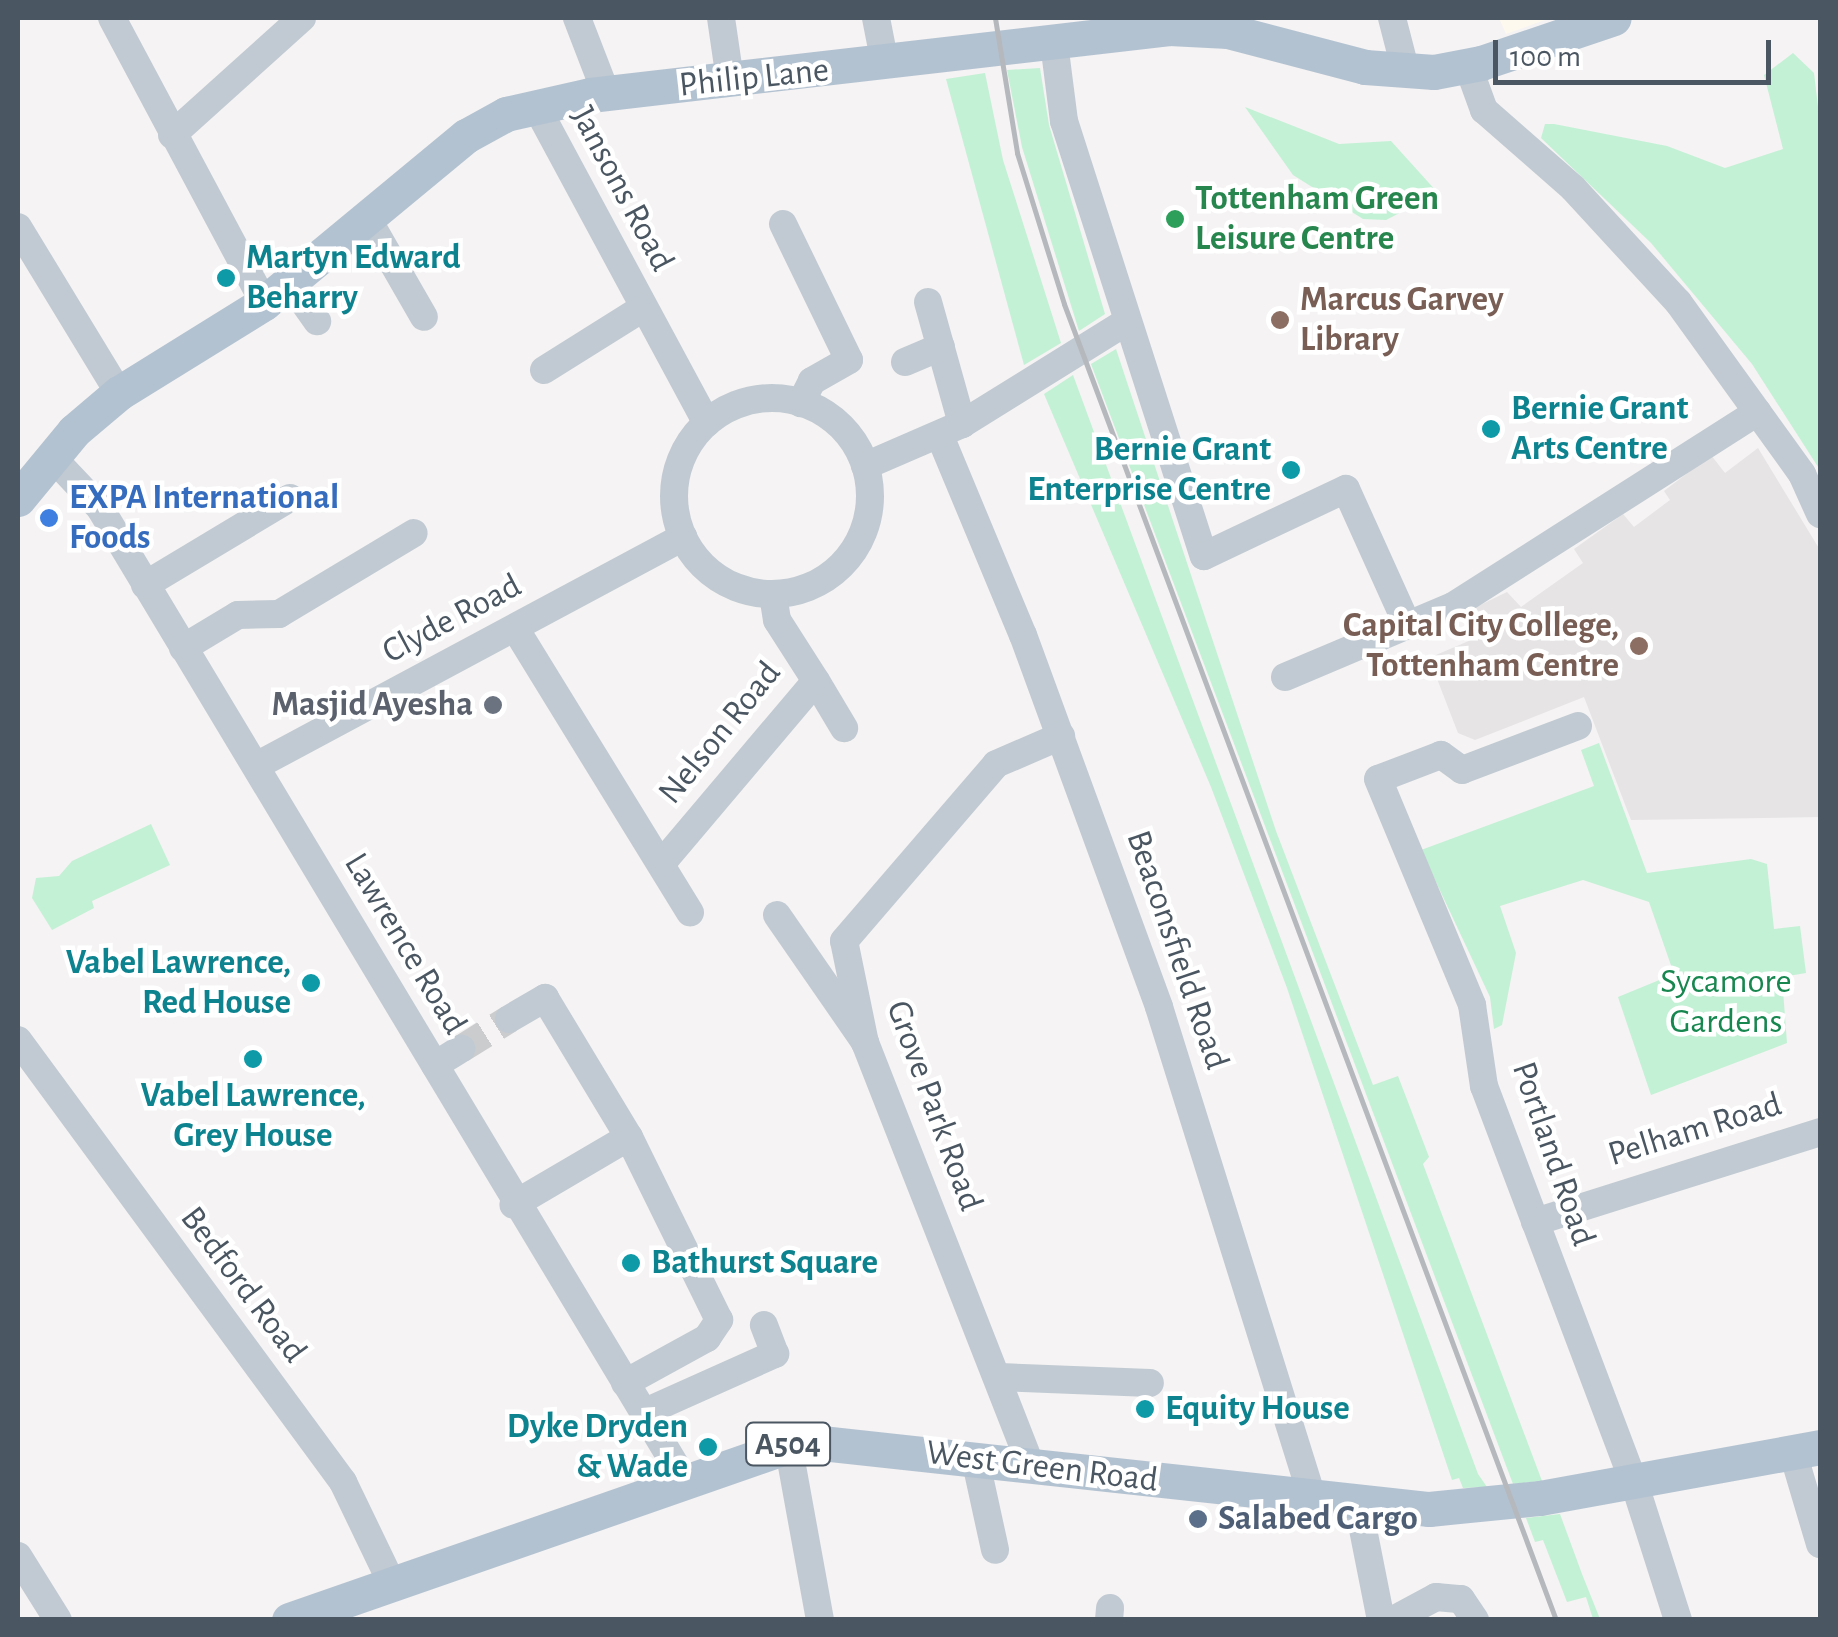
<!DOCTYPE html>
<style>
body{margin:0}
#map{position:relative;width:1838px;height:1637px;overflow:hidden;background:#f5f3f3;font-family:"Alegreya Sans",sans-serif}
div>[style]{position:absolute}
.commercial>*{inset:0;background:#fdf9ef}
.education>*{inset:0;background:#e6e4e5}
.green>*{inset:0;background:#c3f1d5}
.minor-tunnel>*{height:28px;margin-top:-14px;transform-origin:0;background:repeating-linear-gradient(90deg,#caccce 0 28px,transparent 0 42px)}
.minor>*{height:28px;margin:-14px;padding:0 14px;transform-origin:14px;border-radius:14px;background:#c1cad2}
.minor>.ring{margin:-14px;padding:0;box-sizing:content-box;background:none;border:28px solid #c1cad2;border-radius:50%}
.major>*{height:35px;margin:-17.5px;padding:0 17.5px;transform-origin:17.5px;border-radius:17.5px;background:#b3c2d1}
.rail>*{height:5px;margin:-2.5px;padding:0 2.5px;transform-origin:2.5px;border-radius:2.5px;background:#b5b8bd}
.dots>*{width:28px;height:28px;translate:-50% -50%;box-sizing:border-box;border:5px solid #fff;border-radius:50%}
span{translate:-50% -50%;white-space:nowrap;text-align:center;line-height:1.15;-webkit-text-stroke:9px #fff;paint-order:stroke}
.shield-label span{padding:2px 8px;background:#fff;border:2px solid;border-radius:8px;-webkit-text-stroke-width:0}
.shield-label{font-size:32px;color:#4a5661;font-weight:700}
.street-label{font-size:35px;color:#4a5661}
.leisure-label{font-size:35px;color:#27864d;font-weight:700}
.left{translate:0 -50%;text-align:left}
.culture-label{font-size:35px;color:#0d838f;font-weight:700}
.right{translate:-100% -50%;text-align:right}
.education-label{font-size:35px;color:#785e54;font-weight:700}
.shop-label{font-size:35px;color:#366cbe;font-weight:700}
.worship-label{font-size:35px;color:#5b616d;font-weight:700}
.park-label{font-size:35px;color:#17864f}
.service-label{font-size:35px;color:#4e5e75;font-weight:700}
.frame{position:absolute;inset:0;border:20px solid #4a5661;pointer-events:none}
.scale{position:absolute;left:1493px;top:40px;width:278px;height:45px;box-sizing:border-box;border:5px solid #4a5661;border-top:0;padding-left:12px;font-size:30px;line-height:35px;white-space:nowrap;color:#4a5661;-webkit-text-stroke:8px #fff;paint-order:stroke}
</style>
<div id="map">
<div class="commercial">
<div style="clip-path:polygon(1499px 18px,1551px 18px,1506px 34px)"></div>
</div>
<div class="education">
<div style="clip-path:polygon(1758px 448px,1820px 550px,1820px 817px,1631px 820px,1584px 697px,1475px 740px,1458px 733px,1429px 658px,1485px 634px,1476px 607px,1507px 592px,1521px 607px,1583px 563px,1574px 549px,1623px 514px,1634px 527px,1670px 500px,1664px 491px,1711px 455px,1725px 473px)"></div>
</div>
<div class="green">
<div style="clip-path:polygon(1793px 53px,1814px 73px,1820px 124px,1820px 470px,1752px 364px,1651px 243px,1541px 138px,1545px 124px,1554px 124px,1667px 146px,1725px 168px,1783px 149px,1764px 75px)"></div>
<div style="clip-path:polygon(1040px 68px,1049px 125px,1105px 314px,1079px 331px,1022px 147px,1007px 70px)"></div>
<div style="clip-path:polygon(985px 73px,1003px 160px,1061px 343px,1024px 365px,946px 79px)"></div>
<div style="clip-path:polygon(1245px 107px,1339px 144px,1391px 141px,1438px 193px,1386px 220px,1363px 219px,1293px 175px)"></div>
<div style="clip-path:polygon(1116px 349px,1276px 831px,1373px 1085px,1398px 1076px,1429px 1157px,1423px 1164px,1542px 1481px,1513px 1484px,1091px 364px)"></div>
<div style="clip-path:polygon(1073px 375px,1478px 1474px,1487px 1487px,1463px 1488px,1459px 1478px,1452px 1480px,1287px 988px,1211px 787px,1044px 394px)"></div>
<div style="clip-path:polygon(1599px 743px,1647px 873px,1751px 859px,1767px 864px,1774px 929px,1800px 926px,1806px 973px,1782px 977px,1787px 1043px,1651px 1095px,1618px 997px,1674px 974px,1649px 902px,1583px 880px,1500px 906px,1516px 953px,1502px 1025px,1494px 1029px,1490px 997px,1421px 850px,1594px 786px,1581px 750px)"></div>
<div style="clip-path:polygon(151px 824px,170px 865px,92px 901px,94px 908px,52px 930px,32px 898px,36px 878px,59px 876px,72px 861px)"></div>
<div style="clip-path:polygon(1560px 1514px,1582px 1574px,1600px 1619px,1593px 1619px,1586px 1597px,1567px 1602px,1543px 1540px,1535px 1542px,1526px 1518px)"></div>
</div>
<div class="minor-tunnel">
<div style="left:461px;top:1049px;width:57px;rotate:-32deg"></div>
</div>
<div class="minor">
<div style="left:112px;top:18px;width:323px;rotate:61.9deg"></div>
<div style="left:577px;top:18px;width:80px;rotate:68.9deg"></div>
<div style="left:721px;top:18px;width:63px;rotate:81.7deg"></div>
<div style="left:876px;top:18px;width:47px;rotate:78.9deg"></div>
<div style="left:1392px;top:18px;width:56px;rotate:75.5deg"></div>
<div style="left:1054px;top:43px;width:79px;rotate:82.7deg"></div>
<div style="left:1064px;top:121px;width:457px;rotate:72.2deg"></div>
<div style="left:1204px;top:556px;width:157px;rotate:-25.3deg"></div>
<div style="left:1346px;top:489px;width:148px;rotate:65.7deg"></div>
<div style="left:1468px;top:66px;width:47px;rotate:70deg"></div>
<div style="left:1484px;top:110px;width:118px;rotate:41.2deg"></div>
<div style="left:1573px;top:188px;width:155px;rotate:47.4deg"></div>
<div style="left:1678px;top:302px;width:212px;rotate:54.2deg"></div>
<div style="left:1802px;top:474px;width:44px;rotate:65.8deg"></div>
<div style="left:536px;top:106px;width:360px;rotate:61.7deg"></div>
<div style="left:172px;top:135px;width:175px;rotate:-42deg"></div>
<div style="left:367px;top:218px;width:114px;rotate:60.1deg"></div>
<div style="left:783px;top:224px;width:151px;rotate:64.1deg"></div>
<div style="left:849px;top:360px;width:43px;rotate:150.4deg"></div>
<div style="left:812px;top:381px;width:25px;rotate:117deg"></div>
<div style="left:18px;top:227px;width:194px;rotate:58.7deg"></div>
<div style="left:290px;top:283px;width:47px;rotate:54.6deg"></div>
<div style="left:928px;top:302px;width:127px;rotate:74.4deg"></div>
<div style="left:905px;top:362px;width:39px;rotate:-23deg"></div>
<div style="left:544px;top:370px;width:117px;rotate:-32.1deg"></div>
<div class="ring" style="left:674px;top:398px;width:168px;height:168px"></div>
<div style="left:940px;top:436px;width:216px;rotate:67.4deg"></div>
<div style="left:1023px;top:635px;width:396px;rotate:69.9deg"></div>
<div style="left:1159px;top:1007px;width:516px;rotate:72.65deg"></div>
<div style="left:52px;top:457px;width:70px;rotate:46.7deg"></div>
<div style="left:100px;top:508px;width:1132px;rotate:58.99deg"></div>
<div style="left:865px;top:466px;width:106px;rotate:-23.4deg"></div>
<div style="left:962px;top:424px;width:193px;rotate:-31.9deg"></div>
<div style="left:145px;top:585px;width:169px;rotate:-31deg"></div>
<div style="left:515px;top:628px;width:334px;rotate:58.4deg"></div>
<div style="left:183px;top:648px;width:64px;rotate:-31deg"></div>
<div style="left:238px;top:615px;width:41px;rotate:-1.4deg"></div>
<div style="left:279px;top:614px;width:157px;rotate:-31deg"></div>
<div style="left:1285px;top:677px;width:182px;rotate:-22.9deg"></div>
<div style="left:1453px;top:606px;width:361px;rotate:-32.5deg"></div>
<div style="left:816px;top:681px;width:55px;rotate:59.2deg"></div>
<div style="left:1578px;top:726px;width:124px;rotate:159.2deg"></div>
<div style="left:1462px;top:770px;width:26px;rotate:-144deg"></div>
<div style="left:1441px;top:755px;width:67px;rotate:159.1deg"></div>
<div style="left:1378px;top:779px;width:245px;rotate:67.4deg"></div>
<div style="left:1472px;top:1005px;width:82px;rotate:81.6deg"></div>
<div style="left:1484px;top:1086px;width:423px;rotate:69.3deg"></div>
<div style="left:1634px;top:1482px;width:145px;rotate:72.3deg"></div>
<div style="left:256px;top:766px;width:485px;rotate:-28.2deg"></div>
<div style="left:662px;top:863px;width:238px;rotate:-49.8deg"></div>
<div style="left:816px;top:681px;width:72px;rotate:-122.6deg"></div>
<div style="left:777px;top:620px;width:26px;rotate:-99deg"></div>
<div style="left:777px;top:915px;width:155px;rotate:55.3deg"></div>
<div style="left:509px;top:1019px;width:42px;rotate:-30.3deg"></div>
<div style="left:545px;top:998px;width:162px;rotate:58.9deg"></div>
<div style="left:629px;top:1137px;width:134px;rotate:149.6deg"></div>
<div style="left:18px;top:1040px;width:549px;rotate:53.67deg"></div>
<div style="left:343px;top:1482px;width:113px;rotate:64.3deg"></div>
<div style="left:435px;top:1065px;width:31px;rotate:-32deg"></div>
<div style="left:1535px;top:1222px;width:299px;rotate:-17.5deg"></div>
<div style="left:1000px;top:1377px;width:150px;rotate:2.3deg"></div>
<div style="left:625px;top:1383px;width:94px;rotate:-28.8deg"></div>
<div style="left:707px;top:1338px;width:22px;rotate:-56deg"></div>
<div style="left:719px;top:1320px;width:204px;rotate:-116.2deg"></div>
<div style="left:643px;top:1413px;width:145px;rotate:-24.1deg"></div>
<div style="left:775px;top:1354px;width:31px;rotate:-111deg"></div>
<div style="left:788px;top:1444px;width:179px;rotate:79.7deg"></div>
<div style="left:1793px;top:1453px;width:95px;rotate:73.5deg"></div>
<div style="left:975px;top:1458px;width:94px;rotate:77.7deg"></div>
<div style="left:1031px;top:1466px;width:454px;rotate:-111.4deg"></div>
<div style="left:865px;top:1043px;width:104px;rotate:-101.6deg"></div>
<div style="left:844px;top:941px;width:233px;rotate:-49.3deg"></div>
<div style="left:996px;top:764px;width:71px;rotate:-23.3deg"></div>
<div style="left:1358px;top:1504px;width:118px;rotate:78.8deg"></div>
<div style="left:18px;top:1556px;width:75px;rotate:58deg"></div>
<div style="left:1109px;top:1620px;width:12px;rotate:-85deg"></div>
<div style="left:1393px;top:1620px;width:49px;rotate:-28.1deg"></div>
<div style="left:1436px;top:1597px;width:25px;rotate:5deg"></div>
<div style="left:1461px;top:1599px;width:25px;rotate:56deg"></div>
</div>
<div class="major">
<div style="left:18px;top:499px;width:88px;rotate:-50.5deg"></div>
<div style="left:74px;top:431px;width:59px;rotate:-40.2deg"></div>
<div style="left:119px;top:393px;width:171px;rotate:-31.8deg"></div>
<div style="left:264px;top:303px;width:262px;rotate:-39.6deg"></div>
<div style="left:466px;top:136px;width:46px;rotate:-28.8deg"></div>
<div style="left:506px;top:114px;width:86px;rotate:-12.7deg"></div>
<div style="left:590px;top:95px;width:583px;rotate:-6.6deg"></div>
<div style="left:1169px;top:28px;width:59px;rotate:2.9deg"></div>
<div style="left:1228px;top:31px;width:142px;rotate:14.7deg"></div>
<div style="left:1365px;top:67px;width:69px;rotate:4.1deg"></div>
<div style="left:1434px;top:72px;width:48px;rotate:-10.8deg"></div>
<div style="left:1481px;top:63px;width:140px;rotate:-18.7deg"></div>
<div style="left:289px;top:1620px;width:544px;rotate:-19.2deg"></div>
<div style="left:803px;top:1441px;width:630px;rotate:6.2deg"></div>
<div style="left:1429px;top:1509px;width:112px;rotate:-5.7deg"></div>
<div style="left:1540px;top:1498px;width:285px;rotate:-10.3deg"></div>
</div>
<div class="rail">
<div style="left:995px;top:18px;width:137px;rotate:80.7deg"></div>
<div style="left:1017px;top:153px;width:158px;rotate:72.7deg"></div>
<div style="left:1064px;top:304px;width:1405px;rotate:69.5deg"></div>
</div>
<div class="dots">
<div style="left:1175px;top:219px;background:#2e9e5b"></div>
<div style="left:226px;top:278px;background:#0f9aa8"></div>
<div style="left:1280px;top:320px;background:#8d6e63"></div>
<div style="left:1491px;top:429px;background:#0f9aa8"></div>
<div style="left:1291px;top:470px;background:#0f9aa8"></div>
<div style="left:49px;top:518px;background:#3f7fe0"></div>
<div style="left:1639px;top:646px;background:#8d6e63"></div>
<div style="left:493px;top:705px;background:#6b7280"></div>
<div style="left:311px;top:983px;background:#0f9aa8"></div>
<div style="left:253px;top:1059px;background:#0f9aa8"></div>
<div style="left:631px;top:1263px;background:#0f9aa8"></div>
<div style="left:1145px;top:1409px;background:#0f9aa8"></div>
<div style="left:708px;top:1447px;background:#0f9aa8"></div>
<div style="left:1198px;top:1519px;background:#5c6f8a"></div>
</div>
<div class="shield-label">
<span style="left:788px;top:1444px">A504</span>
</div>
<div class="street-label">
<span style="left:754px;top:78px;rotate:-6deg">Philip Lane</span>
<span style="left:622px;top:189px;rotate:62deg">Jansons Road</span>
<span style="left:452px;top:619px;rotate:-28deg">Clyde Road</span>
<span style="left:720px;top:733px;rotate:-51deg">Nelson Road</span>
<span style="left:405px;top:944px;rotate:59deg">Lawrence Road</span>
<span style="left:1177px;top:950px;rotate:71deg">Beaconsfield Road</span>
<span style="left:934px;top:1106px;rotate:70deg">Grove Park Road</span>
<span style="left:1695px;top:1130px;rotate:-17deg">Pelham Road</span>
<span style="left:1553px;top:1154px;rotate:71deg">Portland Road</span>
<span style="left:243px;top:1285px;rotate:53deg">Bedford Road</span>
<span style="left:1042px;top:1467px;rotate:7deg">West Green Road</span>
</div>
<div class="leisure-label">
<span class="left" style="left:1195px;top:219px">Tottenham Green<br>Leisure Centre</span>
</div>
<div class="culture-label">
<span class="left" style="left:246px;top:278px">Martyn Edward<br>Beharry</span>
<span class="left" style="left:1511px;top:429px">Bernie Grant<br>Arts Centre</span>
<span class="right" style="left:1271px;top:470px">Bernie Grant<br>Enterprise Centre</span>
<span class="right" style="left:291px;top:983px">Vabel Lawrence,<br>Red House</span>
<span style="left:253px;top:1116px">Vabel Lawrence,<br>Grey House</span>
<span class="left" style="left:651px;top:1263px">Bathurst Square</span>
<span class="left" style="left:1165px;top:1409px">Equity House</span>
<span class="right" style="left:688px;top:1447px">Dyke Dryden<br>&amp; Wade</span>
</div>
<div class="education-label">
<span class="left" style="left:1300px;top:320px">Marcus Garvey<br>Library</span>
<span class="right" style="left:1619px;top:646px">Capital City College,<br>Tottenham Centre</span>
</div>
<div class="shop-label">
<span class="left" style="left:69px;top:518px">EXPA International<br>Foods</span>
</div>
<div class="worship-label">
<span class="right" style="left:473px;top:705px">Masjid Ayesha</span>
</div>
<div class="park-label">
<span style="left:1726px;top:1002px">Sycamore<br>Gardens</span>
</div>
<div class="service-label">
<span class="left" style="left:1218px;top:1519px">Salabed Cargo</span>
</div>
<div class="frame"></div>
<div class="scale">100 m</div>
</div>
